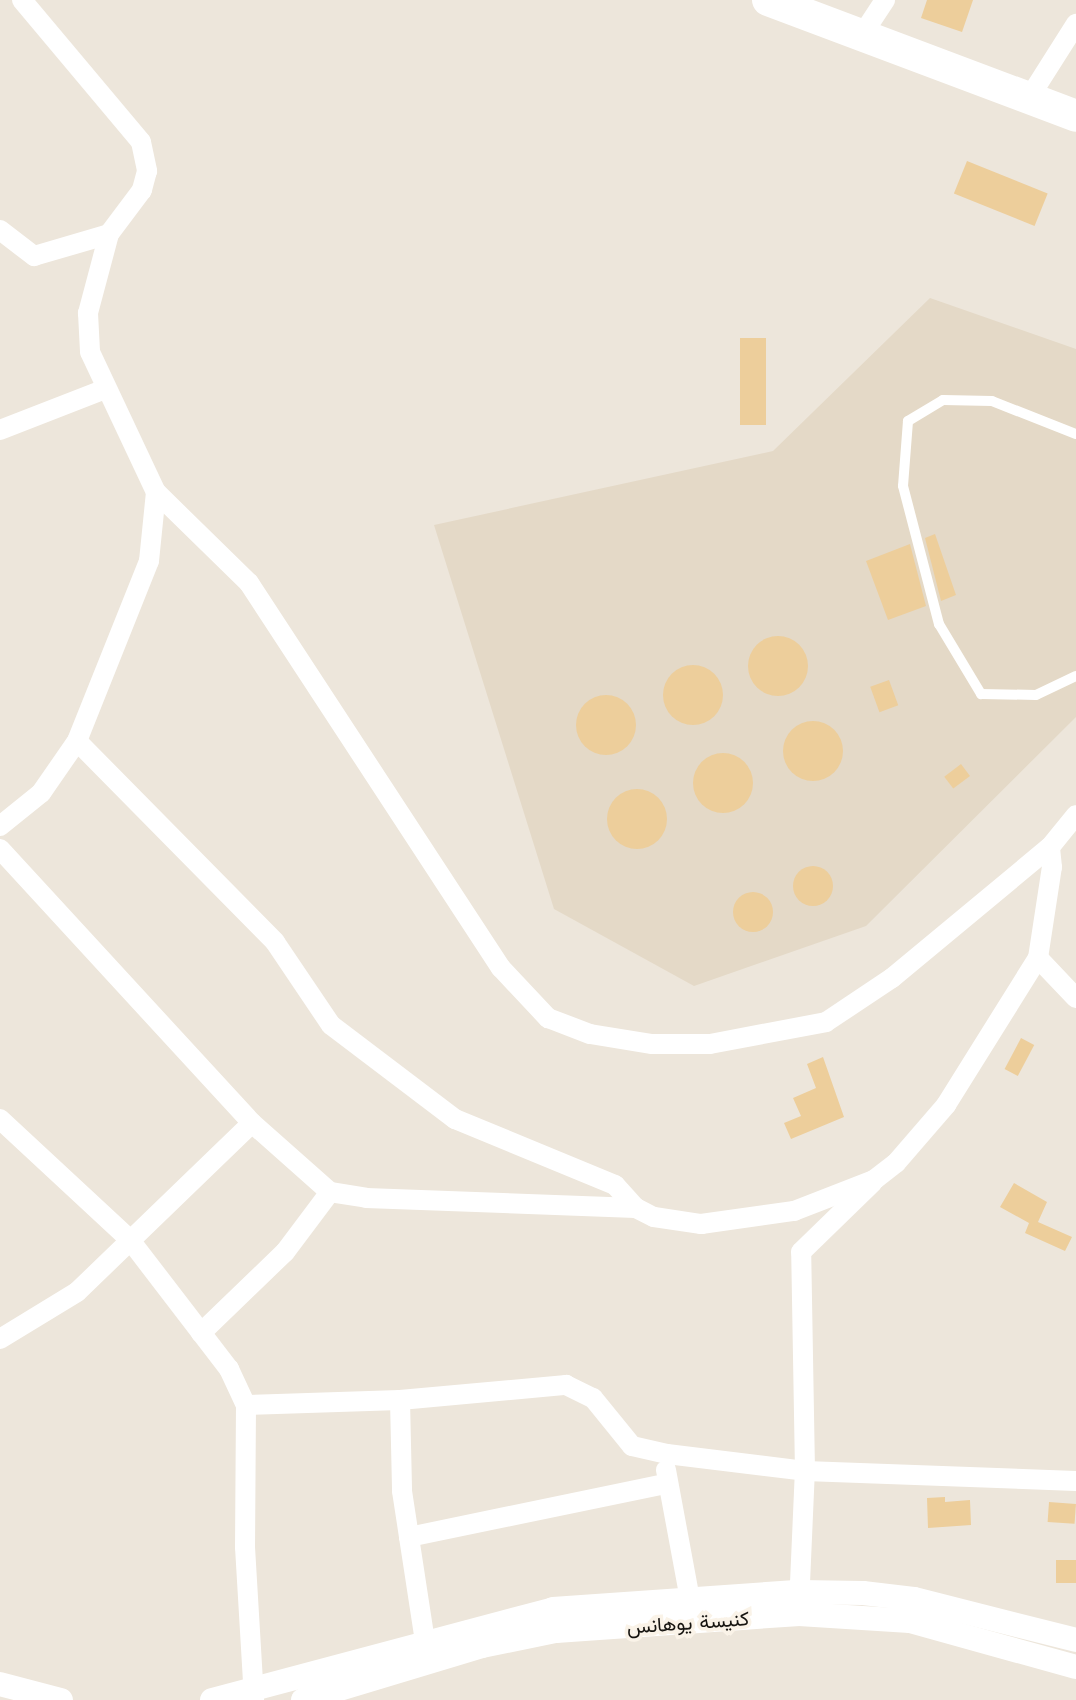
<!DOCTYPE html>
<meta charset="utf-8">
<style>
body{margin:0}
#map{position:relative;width:1076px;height:1700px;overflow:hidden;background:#ede6db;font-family:"Work Sans",Vazirmatn,sans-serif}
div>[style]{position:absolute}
.built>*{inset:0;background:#e4d9c7}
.building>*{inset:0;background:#edce9b;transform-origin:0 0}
.round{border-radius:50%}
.service>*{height:10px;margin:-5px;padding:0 5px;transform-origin:5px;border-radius:5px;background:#fff}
.minor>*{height:20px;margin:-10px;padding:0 10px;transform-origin:10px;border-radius:10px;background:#fff}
.tertiary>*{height:24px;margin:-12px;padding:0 12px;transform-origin:12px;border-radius:12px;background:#fff}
.trunk>*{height:32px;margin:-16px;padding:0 16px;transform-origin:16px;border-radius:16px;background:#fff}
span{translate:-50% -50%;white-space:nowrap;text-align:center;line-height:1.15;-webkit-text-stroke:7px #faf3e8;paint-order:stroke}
.street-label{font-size:20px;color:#161410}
</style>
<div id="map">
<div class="built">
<div style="clip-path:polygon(930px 298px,1076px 349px,1076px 717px,866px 926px,694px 986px,554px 909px,434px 525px,773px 451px)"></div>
</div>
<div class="building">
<div style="clip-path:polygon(927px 0,973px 0,962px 32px,921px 18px)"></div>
<div style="left:967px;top:161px;width:87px;height:35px;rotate:22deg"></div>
<div style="left:740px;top:338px;width:26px;height:87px"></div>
<div style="clip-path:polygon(935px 534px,956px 595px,941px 601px,925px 538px)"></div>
<div style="clip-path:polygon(910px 544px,926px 606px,888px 620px,866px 561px)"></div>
<div class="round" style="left:748px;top:636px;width:60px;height:60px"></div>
<div class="round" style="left:663px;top:665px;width:60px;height:60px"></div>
<div style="left:889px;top:680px;width:27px;height:20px;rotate:70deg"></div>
<div class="round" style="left:576px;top:695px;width:60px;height:60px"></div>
<div class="round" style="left:783px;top:721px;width:60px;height:60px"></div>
<div class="round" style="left:693px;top:753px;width:60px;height:60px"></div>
<div style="left:961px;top:764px;width:15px;height:21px;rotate:53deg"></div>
<div class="round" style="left:607px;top:789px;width:60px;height:60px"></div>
<div class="round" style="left:793px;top:866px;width:40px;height:40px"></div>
<div class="round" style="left:733px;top:892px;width:40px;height:40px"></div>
<div style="left:1021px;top:1038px;width:15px;height:35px;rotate:28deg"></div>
<div style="clip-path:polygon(823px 1057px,844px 1117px,791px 1139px,784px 1123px,801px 1116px,793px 1098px,816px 1088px,807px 1064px)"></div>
<div style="clip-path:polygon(1014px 1183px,1047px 1202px,1038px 1222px,1072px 1237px,1065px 1251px,1025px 1233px,1029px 1223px,1000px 1207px)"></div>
<div style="clip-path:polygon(945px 1497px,945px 1502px,970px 1500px,971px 1525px,928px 1528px,927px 1498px)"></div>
<div style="left:1049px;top:1502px;width:27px;height:20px;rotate:4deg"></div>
<div style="left:1056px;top:1560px;width:20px;height:23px"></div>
</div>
<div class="service">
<div style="left:1076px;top:434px;width:90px;rotate:-158.6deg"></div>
<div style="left:992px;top:401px;width:49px;rotate:-178.8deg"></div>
<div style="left:943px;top:400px;width:41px;rotate:149deg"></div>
<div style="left:908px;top:421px;width:65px;rotate:94.4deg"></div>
<div style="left:903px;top:486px;width:143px;rotate:75.4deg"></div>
<div style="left:939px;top:624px;width:82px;rotate:59deg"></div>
<div style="left:981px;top:694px;width:55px;rotate:1deg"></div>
<div style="left:1036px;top:695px;width:44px;rotate:-25.4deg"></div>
</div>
<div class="minor">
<div style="left:22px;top:0;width:185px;rotate:50deg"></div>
<div style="left:141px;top:142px;width:30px;rotate:78deg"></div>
<div style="left:147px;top:171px;width:20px;rotate:105deg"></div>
<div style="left:142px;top:190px;width:55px;rotate:126.9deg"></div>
<div style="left:109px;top:234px;width:82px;rotate:104.9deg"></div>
<div style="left:88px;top:313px;width:39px;rotate:87deg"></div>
<div style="left:90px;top:352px;width:155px;rotate:64.8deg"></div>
<div style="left:156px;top:492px;width:130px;rotate:44.4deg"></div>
<div style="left:249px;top:583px;width:460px;rotate:56.8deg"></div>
<div style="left:501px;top:968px;width:69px;rotate:46.8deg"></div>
<div style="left:548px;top:1018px;width:45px;rotate:20.9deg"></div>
<div style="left:590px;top:1034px;width:63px;rotate:9.2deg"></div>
<div style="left:652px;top:1044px;width:58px"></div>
<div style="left:710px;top:1044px;width:118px;rotate:-10.7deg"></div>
<div style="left:826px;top:1022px;width:79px;rotate:-33.7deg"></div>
<div style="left:892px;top:978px;width:205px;rotate:-39.7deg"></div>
<div style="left:1050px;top:847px;width:41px;rotate:-50.9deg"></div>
<div style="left:862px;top:35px;width:42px;rotate:-56.7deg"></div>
<div style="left:1029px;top:98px;width:88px;rotate:-57.6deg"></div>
<div style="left:0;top:230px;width:43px;rotate:37.4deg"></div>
<div style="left:34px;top:256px;width:78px;rotate:-16.3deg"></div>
<div style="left:0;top:430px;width:113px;rotate:-21.3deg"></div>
<div style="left:77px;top:741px;width:282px;rotate:45.4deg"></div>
<div style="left:275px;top:942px;width:100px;rotate:56deg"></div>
<div style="left:331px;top:1025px;width:156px;rotate:37.2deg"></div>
<div style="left:455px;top:1119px;width:173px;rotate:22.4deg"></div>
<div style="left:615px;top:1185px;width:31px;rotate:48deg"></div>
<div style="left:0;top:826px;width:53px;rotate:-38.8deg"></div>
<div style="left:41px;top:793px;width:63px;rotate:-55.3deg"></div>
<div style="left:77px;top:741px;width:194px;rotate:-68.2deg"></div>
<div style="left:149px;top:561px;width:69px;rotate:-84.2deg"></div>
<div style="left:0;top:849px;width:372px;rotate:47.4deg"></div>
<div style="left:252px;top:1123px;width:104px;rotate:41.5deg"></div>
<div style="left:330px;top:1192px;width:36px;rotate:9deg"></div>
<div style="left:366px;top:1198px;width:270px;rotate:2.1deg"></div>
<div style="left:636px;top:1208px;width:20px;rotate:27deg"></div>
<div style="left:654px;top:1217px;width:48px;rotate:8.5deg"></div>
<div style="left:701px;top:1224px;width:94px;rotate:-8deg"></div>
<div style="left:794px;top:1211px;width:86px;rotate:-21.2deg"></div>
<div style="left:874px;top:1180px;width:28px;rotate:-38deg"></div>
<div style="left:896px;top:1163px;width:77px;rotate:-49.2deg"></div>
<div style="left:946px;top:1105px;width:173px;rotate:-58deg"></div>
<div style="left:1038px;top:958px;width:55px;rotate:46.5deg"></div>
<div style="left:1038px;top:958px;width:92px;rotate:-81.3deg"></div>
<div style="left:1052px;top:867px;width:20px;rotate:-96deg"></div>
<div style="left:0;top:1119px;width:178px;rotate:42.9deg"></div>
<div style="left:130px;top:1240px;width:163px;rotate:52.5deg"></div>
<div style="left:229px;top:1369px;width:40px;rotate:65deg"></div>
<div style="left:246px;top:1405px;width:142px;rotate:90.4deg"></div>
<div style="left:245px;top:1547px;width:153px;rotate:86.6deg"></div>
<div style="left:201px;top:1333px;width:117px;rotate:-44deg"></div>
<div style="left:285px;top:1252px;width:75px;rotate:-53.1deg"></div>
<div style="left:0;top:1339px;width:90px;rotate:-31.4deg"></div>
<div style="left:77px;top:1292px;width:243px;rotate:-44deg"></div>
<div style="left:400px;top:1400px;width:91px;rotate:88.7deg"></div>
<div style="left:402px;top:1491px;width:47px;rotate:81.3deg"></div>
<div style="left:409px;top:1537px;width:262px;rotate:-11.7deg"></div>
<div style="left:246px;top:1405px;width:154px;rotate:-1.9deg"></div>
<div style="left:400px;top:1400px;width:167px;rotate:-5.2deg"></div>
<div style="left:566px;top:1385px;width:30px;rotate:26deg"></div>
<div style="left:593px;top:1398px;width:62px;rotate:50.9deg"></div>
<div style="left:632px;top:1446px;width:36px;rotate:13deg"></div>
<div style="left:667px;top:1454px;width:139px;rotate:7deg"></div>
<div style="left:805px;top:1471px;width:271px;rotate:2.1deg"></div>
<div style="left:666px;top:1470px;width:147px;rotate:79.5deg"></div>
<div style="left:409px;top:1537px;width:106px;rotate:81.3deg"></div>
<div style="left:799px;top:1606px;width:135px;rotate:-87.5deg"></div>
<div style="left:805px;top:1471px;width:219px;rotate:-91deg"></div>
<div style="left:801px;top:1252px;width:100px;rotate:-44.2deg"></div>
</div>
<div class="tertiary">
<div style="left:0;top:1684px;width:63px;rotate:14.7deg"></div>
<div style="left:212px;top:1700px;width:353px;rotate:-14.9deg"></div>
<div style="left:553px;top:1609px;width:247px;rotate:-4deg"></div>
<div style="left:799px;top:1592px;width:64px;rotate:0.9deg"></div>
<div style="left:863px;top:1593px;width:51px;rotate:6.7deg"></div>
<div style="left:914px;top:1599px;width:167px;rotate:14.2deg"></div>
<div style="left:303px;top:1700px;width:187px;rotate:-16.8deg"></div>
<div style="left:482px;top:1646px;width:76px;rotate:-11.5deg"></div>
<div style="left:556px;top:1631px;width:244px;rotate:-4deg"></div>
<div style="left:799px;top:1614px;width:111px;rotate:3.6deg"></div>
<div style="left:910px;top:1621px;width:172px;rotate:15.5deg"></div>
</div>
<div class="trunk">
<div style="left:768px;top:0;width:329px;rotate:20.6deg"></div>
</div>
<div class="street-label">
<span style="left:688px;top:1623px;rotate:-4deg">كنيسة يوهانس</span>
</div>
</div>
